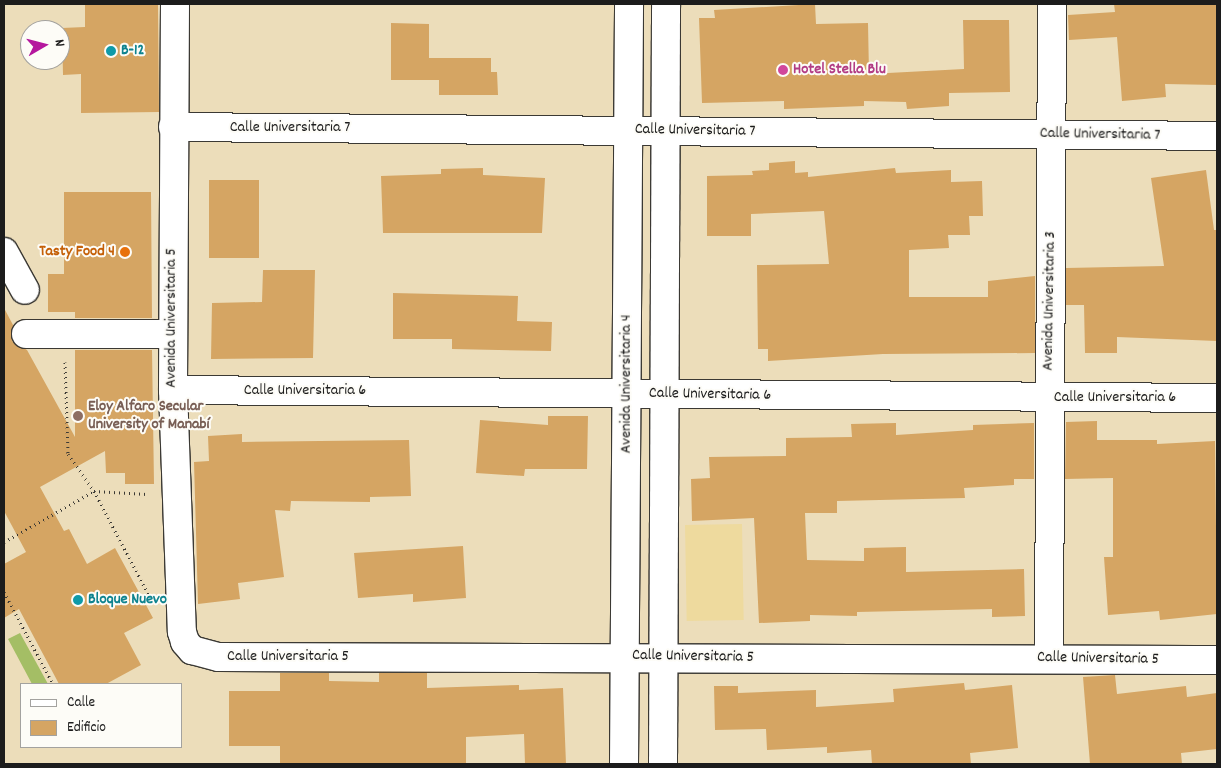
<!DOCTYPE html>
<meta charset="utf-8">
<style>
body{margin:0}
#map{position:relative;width:1221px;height:768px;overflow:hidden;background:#ecddba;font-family:Dekko,sans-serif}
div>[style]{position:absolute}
.green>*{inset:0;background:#a4be65}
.sand>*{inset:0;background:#eeda9e;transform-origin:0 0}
.building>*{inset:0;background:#d5a563;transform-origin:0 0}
.path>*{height:3px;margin-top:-1.5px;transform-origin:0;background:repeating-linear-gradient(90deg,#3b3934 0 1px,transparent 0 5px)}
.roads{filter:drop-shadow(1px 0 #3b3934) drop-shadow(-1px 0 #3b3934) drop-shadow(0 1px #3b3934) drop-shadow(0 -1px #3b3934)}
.minor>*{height:28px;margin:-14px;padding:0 14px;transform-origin:14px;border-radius:14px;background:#fff}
.dots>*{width:14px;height:14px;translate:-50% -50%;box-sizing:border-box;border:2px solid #fdfcf7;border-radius:50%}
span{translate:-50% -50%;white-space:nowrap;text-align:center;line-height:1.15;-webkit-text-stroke:4px #fdfcf7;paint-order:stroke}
.culture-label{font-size:16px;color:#0d838f;font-weight:700}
.left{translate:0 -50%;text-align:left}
.hotel-label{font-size:16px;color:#b23c85;font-weight:700}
.street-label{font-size:16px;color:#1c1c1c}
.food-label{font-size:16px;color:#c56008;font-weight:700}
.right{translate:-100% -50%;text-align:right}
.education-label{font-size:16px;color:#785e54;font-weight:700}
.frame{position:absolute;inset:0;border:5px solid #1c1c1c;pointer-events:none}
.legend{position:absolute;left:20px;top:683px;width:162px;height:65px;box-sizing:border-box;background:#fdfcf7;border:1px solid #a3a29f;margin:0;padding:6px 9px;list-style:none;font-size:15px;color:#1c1c1c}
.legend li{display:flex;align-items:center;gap:10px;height:25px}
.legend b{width:25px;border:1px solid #a3a29f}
.north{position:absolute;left:20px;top:20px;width:50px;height:50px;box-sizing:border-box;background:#fdfcf7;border:1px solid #a3a29f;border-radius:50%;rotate:82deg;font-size:14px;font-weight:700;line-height:20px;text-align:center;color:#1c1c1c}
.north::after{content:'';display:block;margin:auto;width:18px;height:22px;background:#b5179e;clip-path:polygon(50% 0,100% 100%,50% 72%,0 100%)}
</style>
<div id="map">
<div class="green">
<div style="clip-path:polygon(20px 633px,48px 684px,32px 684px,8px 639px)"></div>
</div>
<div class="sand">
<div style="left:742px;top:524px;width:96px;height:57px;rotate:89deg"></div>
</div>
<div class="building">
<div style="clip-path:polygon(85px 4px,158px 4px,159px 112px,81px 113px,81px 74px,63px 75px,62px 28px,85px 27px)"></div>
<div style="clip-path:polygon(815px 4px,816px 24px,868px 23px,869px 74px,964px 69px,963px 20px,1009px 20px,1010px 92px,949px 93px,949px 106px,907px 109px,906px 102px,864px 101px,864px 106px,784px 109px,784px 101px,702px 103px,699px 18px,715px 18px,714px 10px)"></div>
<div style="clip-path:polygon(1114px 4px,1217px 4px,1217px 85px,1165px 84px,1166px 97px,1122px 101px,1117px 37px,1069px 40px,1068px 15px,1115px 12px)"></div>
<div style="clip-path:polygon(391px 23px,429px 24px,429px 58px,491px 58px,491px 72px,497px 72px,498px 95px,439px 95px,439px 80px,391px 80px)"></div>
<div style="clip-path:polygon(795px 161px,795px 173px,808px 172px,808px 177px,895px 168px,896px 173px,951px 170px,951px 182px,982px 181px,983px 216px,969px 216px,970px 235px,948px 235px,949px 248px,909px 250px,909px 297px,988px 297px,988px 281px,1035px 276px,1035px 353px,883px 354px,768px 361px,768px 349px,758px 349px,757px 265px,829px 264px,824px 211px,751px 214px,751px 236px,707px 236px,707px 176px,753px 175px,752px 171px,769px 170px,769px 163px)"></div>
<div style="clip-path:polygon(483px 168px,483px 175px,545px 178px,542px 233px,383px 233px,381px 176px,441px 174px,441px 169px)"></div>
<div style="clip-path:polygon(1206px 170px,1214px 230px,1217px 230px,1217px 341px,1117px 337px,1117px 353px,1085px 353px,1084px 305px,1066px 305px,1066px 268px,1164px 266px,1151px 178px)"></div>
<div style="left:209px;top:180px;width:50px;height:78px"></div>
<div style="clip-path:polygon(64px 192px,151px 192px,152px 318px,75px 318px,75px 312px,48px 312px,48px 274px,64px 274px)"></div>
<div style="clip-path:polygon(263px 270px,315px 270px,313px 358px,211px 359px,212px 303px,262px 302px)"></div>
<div style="clip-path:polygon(393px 293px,518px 296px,517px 321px,552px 322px,551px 351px,452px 349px,452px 339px,393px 339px)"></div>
<div style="clip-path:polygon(4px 308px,13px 325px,12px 341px,27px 350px,75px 437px,75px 350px,152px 350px,154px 484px,125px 484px,125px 473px,106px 473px,105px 451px,40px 487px,64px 531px,69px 529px,87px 564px,115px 548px,153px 618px,124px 633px,141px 665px,106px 684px,59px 684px,19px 609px,4px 618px,4px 564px,26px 552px,4px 511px)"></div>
<div style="clip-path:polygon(548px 416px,588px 416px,587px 469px,525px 469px,524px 476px,476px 473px,480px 420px,548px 425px)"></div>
<div style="clip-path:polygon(1097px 421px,1097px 440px,1157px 440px,1157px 444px,1215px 441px,1217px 614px,1160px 620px,1159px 611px,1108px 615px,1104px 557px,1113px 557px,1113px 478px,1065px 479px,1066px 422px)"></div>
<div style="clip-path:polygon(896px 423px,896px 435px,973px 430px,973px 425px,1034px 423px,1034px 479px,1014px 479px,1014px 485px,964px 488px,965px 498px,837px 501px,837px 513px,805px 513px,807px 560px,864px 561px,864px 548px,906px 547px,906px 572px,1024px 569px,1025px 616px,992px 617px,992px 609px,857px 612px,857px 616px,810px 615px,810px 621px,759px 623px,754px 518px,692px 521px,691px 479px,710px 478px,709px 457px,786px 456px,786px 438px,852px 437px,851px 424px)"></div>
<div style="clip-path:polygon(242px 434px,242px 442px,409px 440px,411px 496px,370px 497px,370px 502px,291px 501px,290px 511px,275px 510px,284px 577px,238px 583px,240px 599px,198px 604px,194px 462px,209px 461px,208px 436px)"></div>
<div style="clip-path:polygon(463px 546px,466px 598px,413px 602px,413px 594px,358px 598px,354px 553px)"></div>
<div style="clip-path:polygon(280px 673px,329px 673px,329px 681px,379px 682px,379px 673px,427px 673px,427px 688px,519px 685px,519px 690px,563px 688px,566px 764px,525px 764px,524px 734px,466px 737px,466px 764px,280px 764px,280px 746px,229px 746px,229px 691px,280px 691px)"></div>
<div style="clip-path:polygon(1115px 675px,1117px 694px,1186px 686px,1187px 697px,1217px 693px,1217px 749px,1181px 753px,1182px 764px,1090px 764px,1083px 677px)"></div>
<div style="clip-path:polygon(964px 683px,965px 690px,1012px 685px,1018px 748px,970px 753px,971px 764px,872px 764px,871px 750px,827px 753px,827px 747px,767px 750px,766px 729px,715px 730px,714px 686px,738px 686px,738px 693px,816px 690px,816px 707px,894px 702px,893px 689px)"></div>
</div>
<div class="path">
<div style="left:65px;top:362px;width:92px;rotate:88.1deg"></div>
<div style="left:68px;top:454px;width:45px;rotate:54.9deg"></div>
<div style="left:94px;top:491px;width:124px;rotate:62.2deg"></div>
<div style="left:4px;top:542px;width:103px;rotate:-29.5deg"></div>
<div style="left:94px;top:491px;width:53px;rotate:3.2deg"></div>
<div style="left:4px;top:592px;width:104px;rotate:62deg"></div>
</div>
<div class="roads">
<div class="minor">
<div style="left:175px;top:4px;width:386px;rotate:90.3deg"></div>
<div style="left:173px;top:390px;width:242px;rotate:87.9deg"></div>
<div style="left:182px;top:632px;width:10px;rotate:73deg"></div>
<div style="left:185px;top:642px;width:11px;rotate:49deg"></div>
<div style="left:192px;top:650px;width:27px;rotate:15deg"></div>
<div style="left:218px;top:657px;width:999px;rotate:0.17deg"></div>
<div style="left:173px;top:127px;width:1044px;rotate:0.49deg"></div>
<div style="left:4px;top:252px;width:43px;rotate:61.1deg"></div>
<div style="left:26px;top:334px;width:145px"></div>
<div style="left:173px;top:390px;width:1044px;rotate:0.44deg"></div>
<div style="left:1049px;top:658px;width:654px;rotate:-89.74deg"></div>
<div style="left:624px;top:764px;width:760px;rotate:-89.62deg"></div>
<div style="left:663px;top:764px;width:760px;rotate:-89.77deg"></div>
</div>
</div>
<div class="dots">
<div style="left:111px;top:51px;background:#0f9aa8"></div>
<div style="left:783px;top:70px;background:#d1479c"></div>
<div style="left:125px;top:252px;background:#e8710a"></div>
<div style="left:78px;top:416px;background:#8d6e63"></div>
<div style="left:78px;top:600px;background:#0f9aa8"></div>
</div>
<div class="culture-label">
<span class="left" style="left:121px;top:51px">B-12</span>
<span class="left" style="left:88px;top:600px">Bloque Nuevo</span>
</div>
<div class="hotel-label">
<span class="left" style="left:793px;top:70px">Hotel Stella Blu</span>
</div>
<div class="street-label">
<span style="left:290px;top:128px">Calle Universitaria 7</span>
<span style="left:695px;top:131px;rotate:1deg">Calle Universitaria 7</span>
<span style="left:1100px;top:135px;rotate:1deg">Calle Universitaria 7</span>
<span style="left:1050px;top:301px;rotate:-89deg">Avenida Universitaria 3</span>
<span style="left:172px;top:318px;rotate:-90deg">Avenida Universitaria 5</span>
<span style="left:627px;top:384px;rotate:-90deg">Avenida Universitaria 4</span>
<span style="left:305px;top:391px">Calle Universitaria 6</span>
<span style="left:710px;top:395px;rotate:1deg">Calle Universitaria 6</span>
<span style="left:1115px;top:398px">Calle Universitaria 6</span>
<span style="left:288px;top:657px">Calle Universitaria 5</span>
<span style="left:693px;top:657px;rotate:1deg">Calle Universitaria 5</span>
<span style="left:1098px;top:659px;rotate:1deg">Calle Universitaria 5</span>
</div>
<div class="food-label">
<span class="right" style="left:115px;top:252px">Tasty Food 4</span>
</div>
<div class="education-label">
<span class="left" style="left:88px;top:416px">Eloy Alfaro Secular<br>University of Manabí</span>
</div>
<div class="frame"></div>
<ul class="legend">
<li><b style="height:6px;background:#fff"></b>Calle</li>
<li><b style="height:14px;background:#d5a563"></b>Edificio</li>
</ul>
<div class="north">N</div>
</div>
